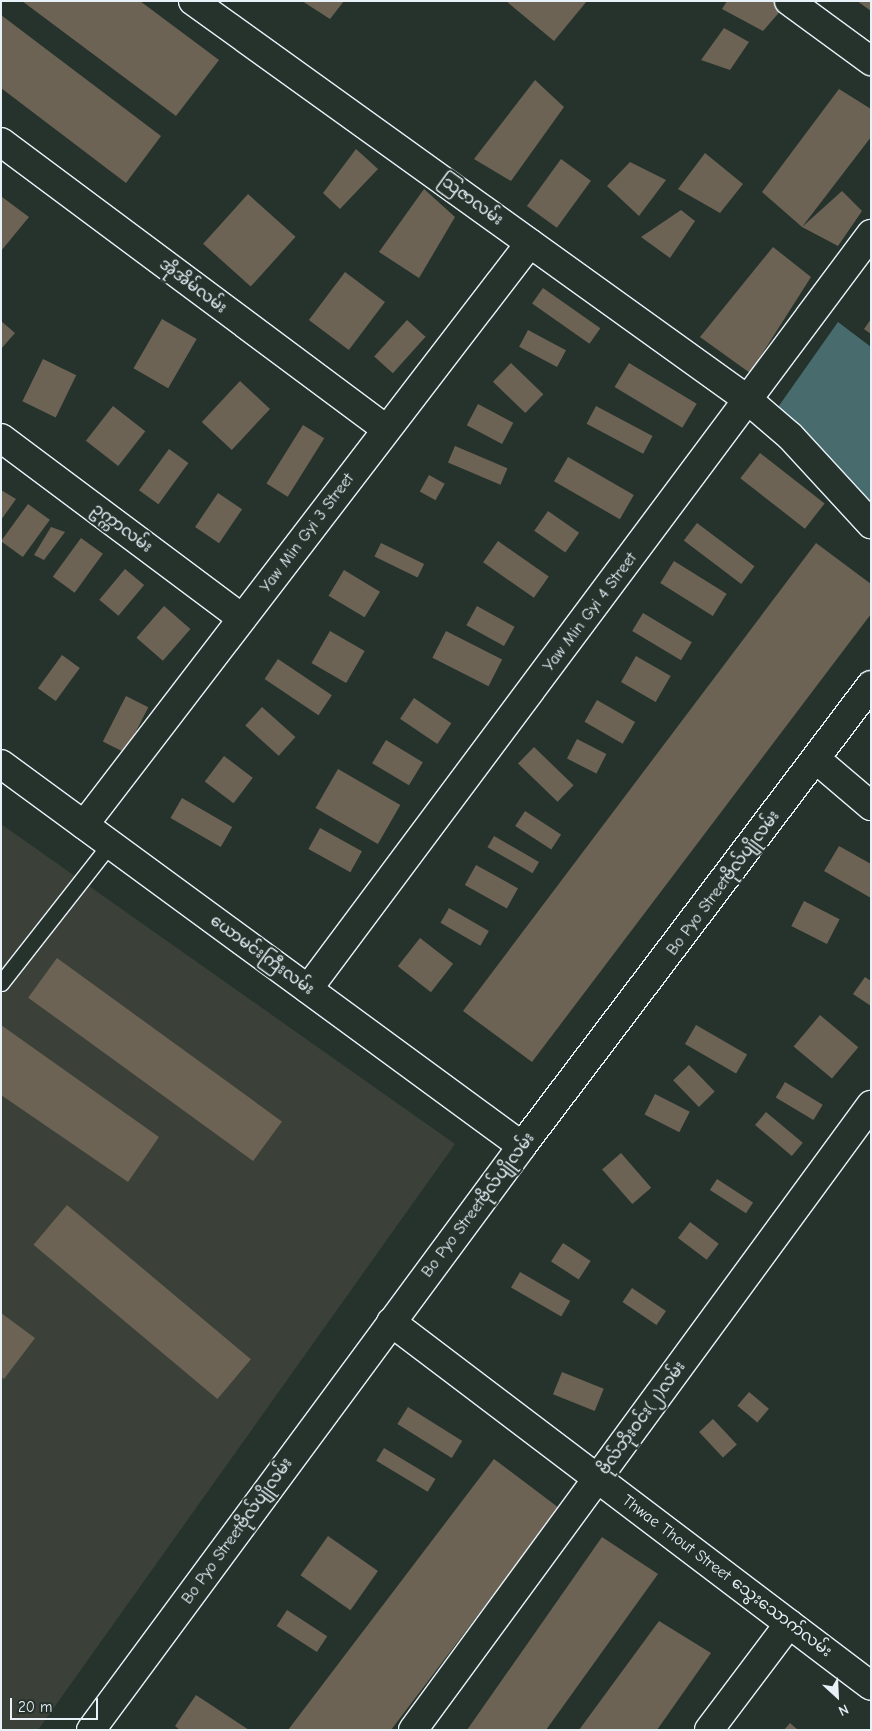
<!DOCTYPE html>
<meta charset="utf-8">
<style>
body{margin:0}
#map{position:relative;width:872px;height:1731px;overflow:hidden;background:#26332d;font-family:"Comic Neue","Noto Sans Myanmar",sans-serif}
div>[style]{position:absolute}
.built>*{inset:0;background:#3b4139}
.water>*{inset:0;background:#486c6d}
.building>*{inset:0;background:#6c6354;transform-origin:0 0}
.roads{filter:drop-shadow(1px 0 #e8f1f8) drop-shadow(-1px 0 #e8f1f8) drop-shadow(0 1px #e8f1f8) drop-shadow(0 -1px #e8f1f8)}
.service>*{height:15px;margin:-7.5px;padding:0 7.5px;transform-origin:7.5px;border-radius:7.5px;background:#26332d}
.minor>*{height:28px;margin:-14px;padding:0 14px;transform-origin:14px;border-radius:14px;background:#26332d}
span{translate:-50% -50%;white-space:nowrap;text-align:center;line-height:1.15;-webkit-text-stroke:4px #26332d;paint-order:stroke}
.street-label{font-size:16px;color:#e8f1f8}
.frame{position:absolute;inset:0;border:2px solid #e8f1f8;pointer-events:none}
.north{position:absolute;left:812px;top:1671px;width:50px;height:50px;-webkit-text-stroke:4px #26332d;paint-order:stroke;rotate:155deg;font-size:14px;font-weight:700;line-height:20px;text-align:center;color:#e8f1f8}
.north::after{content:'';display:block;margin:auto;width:18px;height:22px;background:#e8f1f8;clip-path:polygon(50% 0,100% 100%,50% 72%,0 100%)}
.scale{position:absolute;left:10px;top:1698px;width:88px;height:22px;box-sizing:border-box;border:2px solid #e8f1f8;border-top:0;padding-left:6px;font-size:15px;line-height:18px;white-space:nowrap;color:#e8f1f8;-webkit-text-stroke:4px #26332d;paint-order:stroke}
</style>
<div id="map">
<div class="built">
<div style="clip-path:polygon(1px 824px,455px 1144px,38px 1730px,1px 1730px)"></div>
</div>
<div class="water">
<div style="clip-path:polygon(838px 322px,871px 347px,871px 505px,776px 410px)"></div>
</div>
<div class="building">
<div style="clip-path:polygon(22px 1px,140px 1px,219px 60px,176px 116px)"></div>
<div style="clip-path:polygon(302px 1px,344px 1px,330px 19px)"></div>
<div style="clip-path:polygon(506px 1px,587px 1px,554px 41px)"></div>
<div style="clip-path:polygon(727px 1px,773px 1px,783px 8px,763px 31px,722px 9px)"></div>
<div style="clip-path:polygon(857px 1px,871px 1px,871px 11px)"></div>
<div style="clip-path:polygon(1px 15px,161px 136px,126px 183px,1px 88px)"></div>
<div style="clip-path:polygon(724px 28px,749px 42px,730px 70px,701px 60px)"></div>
<div style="clip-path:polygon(535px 80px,564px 107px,511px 181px,474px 159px)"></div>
<div style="clip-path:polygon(839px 89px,871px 109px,871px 137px,802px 227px,842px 191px,862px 211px,838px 246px,802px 227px,762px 192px)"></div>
<div style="clip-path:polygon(356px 149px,378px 169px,340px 209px,323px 193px)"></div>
<div style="clip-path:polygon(705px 153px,743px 184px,720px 213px,678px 189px)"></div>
<div style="left:561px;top:159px;width:37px;height:58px;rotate:36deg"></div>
<div style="clip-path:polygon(630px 162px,666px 180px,639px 216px,607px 186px)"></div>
<div style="clip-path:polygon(424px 189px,455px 217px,419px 278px,379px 252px)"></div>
<div style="left:248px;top:194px;width:64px;height:67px;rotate:42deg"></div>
<div style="clip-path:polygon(2px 197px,29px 217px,1px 251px,1px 198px)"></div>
<div style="clip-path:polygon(681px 210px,695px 221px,670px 258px,641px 237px)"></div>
<div style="clip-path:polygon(773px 247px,811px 277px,750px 373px,700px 337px)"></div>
<div style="left:345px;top:272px;width:50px;height:60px;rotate:37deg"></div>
<div style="left:543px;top:288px;width:70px;height:19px;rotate:35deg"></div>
<div style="left:162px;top:319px;width:40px;height:57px;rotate:30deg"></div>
<div style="clip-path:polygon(871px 319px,871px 334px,864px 329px)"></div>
<div style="left:407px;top:320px;width:25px;height:49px;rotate:42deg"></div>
<div style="clip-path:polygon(1px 321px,15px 333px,1px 349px)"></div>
<div style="left:528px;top:330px;width:43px;height:19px;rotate:28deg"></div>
<div style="left:43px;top:359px;width:37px;height:47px;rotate:26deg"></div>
<div style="left:511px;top:363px;width:45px;height:26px;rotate:44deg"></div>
<div style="left:629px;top:363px;width:79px;height:28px;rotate:31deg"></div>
<div style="left:240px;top:381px;width:41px;height:56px;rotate:43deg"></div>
<div style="left:478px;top:404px;width:40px;height:24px;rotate:28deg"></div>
<div style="left:113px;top:406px;width:41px;height:44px;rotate:38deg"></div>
<div style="left:596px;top:406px;width:64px;height:20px;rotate:28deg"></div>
<div style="left:303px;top:425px;width:25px;height:69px;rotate:32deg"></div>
<div style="left:455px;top:446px;width:57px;height:18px;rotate:23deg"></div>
<div style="left:169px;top:449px;width:24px;height:51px;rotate:36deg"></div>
<div style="left:760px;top:453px;width:82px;height:32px;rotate:38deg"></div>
<div style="left:568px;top:457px;width:76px;height:28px;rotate:30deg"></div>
<div style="left:429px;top:475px;width:18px;height:19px;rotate:29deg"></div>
<div style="clip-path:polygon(1px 490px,16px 499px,1px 520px)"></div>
<div style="left:218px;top:493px;width:29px;height:41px;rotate:34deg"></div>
<div style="left:28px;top:504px;width:27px;height:46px;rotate:36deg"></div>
<div style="left:548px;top:511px;width:38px;height:24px;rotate:35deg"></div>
<div style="left:697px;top:523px;width:72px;height:22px;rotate:37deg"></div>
<div style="clip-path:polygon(51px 527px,65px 532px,44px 560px,34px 555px)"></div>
<div style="left:81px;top:538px;width:27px;height:48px;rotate:36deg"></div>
<div style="left:498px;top:541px;width:62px;height:26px;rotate:35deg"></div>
<div style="left:381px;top:543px;width:48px;height:15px;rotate:26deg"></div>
<div style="clip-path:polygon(816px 543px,871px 584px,871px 614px,532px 1062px,463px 1011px)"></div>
<div style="left:674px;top:561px;width:62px;height:26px;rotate:32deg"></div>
<div style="left:125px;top:569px;width:25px;height:40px;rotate:40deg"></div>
<div style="left:344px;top:570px;width:42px;height:30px;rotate:31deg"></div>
<div style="left:164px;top:606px;width:35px;height:42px;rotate:41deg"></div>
<div style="left:477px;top:606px;width:43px;height:22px;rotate:29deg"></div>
<div style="left:643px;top:613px;width:57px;height:21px;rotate:31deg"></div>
<div style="left:330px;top:631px;width:40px;height:37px;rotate:30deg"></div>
<div style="left:446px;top:631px;width:63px;height:30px;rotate:27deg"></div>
<div style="left:62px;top:655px;width:22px;height:41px;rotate:36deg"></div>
<div style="left:636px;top:656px;width:40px;height:30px;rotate:30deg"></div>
<div style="left:278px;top:659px;width:65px;height:24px;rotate:34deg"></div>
<div style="left:126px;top:696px;width:25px;height:51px;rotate:27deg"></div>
<div style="left:414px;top:698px;width:45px;height:25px;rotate:34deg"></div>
<div style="left:597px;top:700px;width:44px;height:25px;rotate:30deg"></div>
<div style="left:262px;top:707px;width:45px;height:25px;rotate:42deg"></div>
<div style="left:577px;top:739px;width:33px;height:22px;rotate:27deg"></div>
<div style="left:386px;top:740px;width:43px;height:27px;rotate:31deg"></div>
<div style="left:534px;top:747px;width:55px;height:23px;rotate:44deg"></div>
<div style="left:224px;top:756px;width:36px;height:32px;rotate:37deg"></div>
<div style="left:338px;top:769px;width:72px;height:45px;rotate:30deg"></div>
<div style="left:182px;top:798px;width:58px;height:23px;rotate:30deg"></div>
<div style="left:525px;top:811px;width:43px;height:18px;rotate:33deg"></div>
<div style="left:320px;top:828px;width:48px;height:24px;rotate:29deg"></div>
<div style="left:494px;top:836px;width:52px;height:13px;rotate:30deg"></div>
<div style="clip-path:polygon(839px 846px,871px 864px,871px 898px,824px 871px)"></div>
<div style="left:476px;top:865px;width:48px;height:23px;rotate:29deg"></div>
<div style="left:804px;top:901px;width:40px;height:28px;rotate:27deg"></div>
<div style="left:449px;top:908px;width:46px;height:17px;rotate:30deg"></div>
<div style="left:420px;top:938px;width:42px;height:36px;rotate:38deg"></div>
<div style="left:57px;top:958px;width:278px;height:49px;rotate:36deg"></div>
<div style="clip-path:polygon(865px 977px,871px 981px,871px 1006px,853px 994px)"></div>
<div style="left:820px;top:1015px;width:50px;height:41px;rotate:40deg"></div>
<div style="clip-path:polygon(1px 1025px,159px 1137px,128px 1182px,1px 1095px)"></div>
<div style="left:696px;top:1025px;width:59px;height:22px;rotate:30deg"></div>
<div style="left:689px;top:1065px;width:37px;height:22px;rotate:46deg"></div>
<div style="left:785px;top:1082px;width:44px;height:18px;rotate:31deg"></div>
<div style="left:655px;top:1094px;width:39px;height:23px;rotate:27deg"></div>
<div style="left:766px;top:1112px;width:48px;height:17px;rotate:40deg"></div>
<div style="left:621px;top:1153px;width:46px;height:25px;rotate:49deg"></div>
<div style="left:717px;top:1179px;width:43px;height:13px;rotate:33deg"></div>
<div style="left:67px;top:1205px;width:240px;height:52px;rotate:40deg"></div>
<div style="left:690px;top:1222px;width:36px;height:20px;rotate:37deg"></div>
<div style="left:563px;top:1243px;width:33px;height:22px;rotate:33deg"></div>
<div style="left:520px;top:1272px;width:58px;height:18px;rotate:30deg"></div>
<div style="left:632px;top:1288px;width:41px;height:17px;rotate:34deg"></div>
<div style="clip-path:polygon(1px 1313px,35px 1338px,4px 1379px,1px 1377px)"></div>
<div style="left:562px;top:1372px;width:45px;height:24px;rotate:22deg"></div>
<div style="left:749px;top:1392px;width:26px;height:18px;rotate:40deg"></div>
<div style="left:408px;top:1407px;width:64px;height:20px;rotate:32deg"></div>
<div style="left:713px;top:1419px;width:35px;height:19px;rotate:47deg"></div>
<div style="left:384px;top:1448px;width:60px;height:15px;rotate:31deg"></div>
<div style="clip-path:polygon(494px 1459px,559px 1508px,537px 1537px,391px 1730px,288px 1730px)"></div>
<div style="left:328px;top:1536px;width:61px;height:48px;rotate:35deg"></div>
<div style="clip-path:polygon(602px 1537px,658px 1574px,546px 1730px,467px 1730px)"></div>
<div style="left:287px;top:1610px;width:48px;height:19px;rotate:33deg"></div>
<div style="clip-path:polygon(659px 1621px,711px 1653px,657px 1730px,579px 1730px)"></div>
<div style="clip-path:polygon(196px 1695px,249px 1730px,180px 1730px,175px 1726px)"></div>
<div style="clip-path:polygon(790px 1723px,798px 1730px,784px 1730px)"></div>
</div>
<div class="roads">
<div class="service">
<div style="left:1px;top:983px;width:177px;rotate:-51.9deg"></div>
</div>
<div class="minor">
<div style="left:193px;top:1px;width:684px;rotate:35.71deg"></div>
<div style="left:748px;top:400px;width:55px;rotate:40.6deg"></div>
<div style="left:790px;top:436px;width:120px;rotate:47.4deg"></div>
<div style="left:789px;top:1px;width:102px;rotate:36.2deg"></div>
<div style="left:1px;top:142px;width:480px;rotate:36.7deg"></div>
<div style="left:1px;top:438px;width:301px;rotate:36.8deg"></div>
<div style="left:817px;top:760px;width:71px;rotate:40.4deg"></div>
<div style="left:1px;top:764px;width:646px;rotate:36.25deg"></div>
<div style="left:84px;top:825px;width:733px;rotate:-52.54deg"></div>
<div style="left:308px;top:989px;width:942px;rotate:-53.29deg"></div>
<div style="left:391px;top:1322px;width:602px;rotate:37.17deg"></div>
<div style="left:91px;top:1730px;width:726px;rotate:-53.57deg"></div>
<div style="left:522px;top:1146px;width:578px;rotate:-52.87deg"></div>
<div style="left:413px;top:1730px;width:775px;rotate:-53.77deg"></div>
<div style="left:709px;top:1730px;width:133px;rotate:-53deg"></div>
</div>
</div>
<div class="street-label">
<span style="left:471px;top:200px;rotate:36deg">သြဇာလမ်း</span>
<span style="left:193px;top:286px;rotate:37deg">အိုအိမ်လမ်း</span>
<span style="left:122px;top:528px;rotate:37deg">ဥက္ကာလမ်း</span>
<span style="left:307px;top:533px;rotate:-53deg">Yaw Min Gyi 3 Street</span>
<span style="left:590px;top:612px;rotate:-53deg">Yaw Min Gyi 4 Street</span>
<span style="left:723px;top:883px;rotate:-53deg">Bo Pyo Streetဗိုလ်ပျိုလမ်း</span>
<span style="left:262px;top:955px;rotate:36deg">ယောမင်းကြီးလမ်း</span>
<span style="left:478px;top:1205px;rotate:-53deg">Bo Pyo Streetဗိုလ်ပျိုလမ်း</span>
<span style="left:642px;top:1418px;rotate:-54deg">ဗိုလ်ဘိုးဝင်း(၂)လမ်း</span>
<span style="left:237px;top:1531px;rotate:-54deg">Bo Pyo Streetဗိုလ်ပျိုလမ်း</span>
<span style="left:727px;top:1576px;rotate:37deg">Thwae Thout Street သွေးသောက်လမ်း</span>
</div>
<div class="frame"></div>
<div class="north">N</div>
<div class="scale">20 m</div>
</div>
